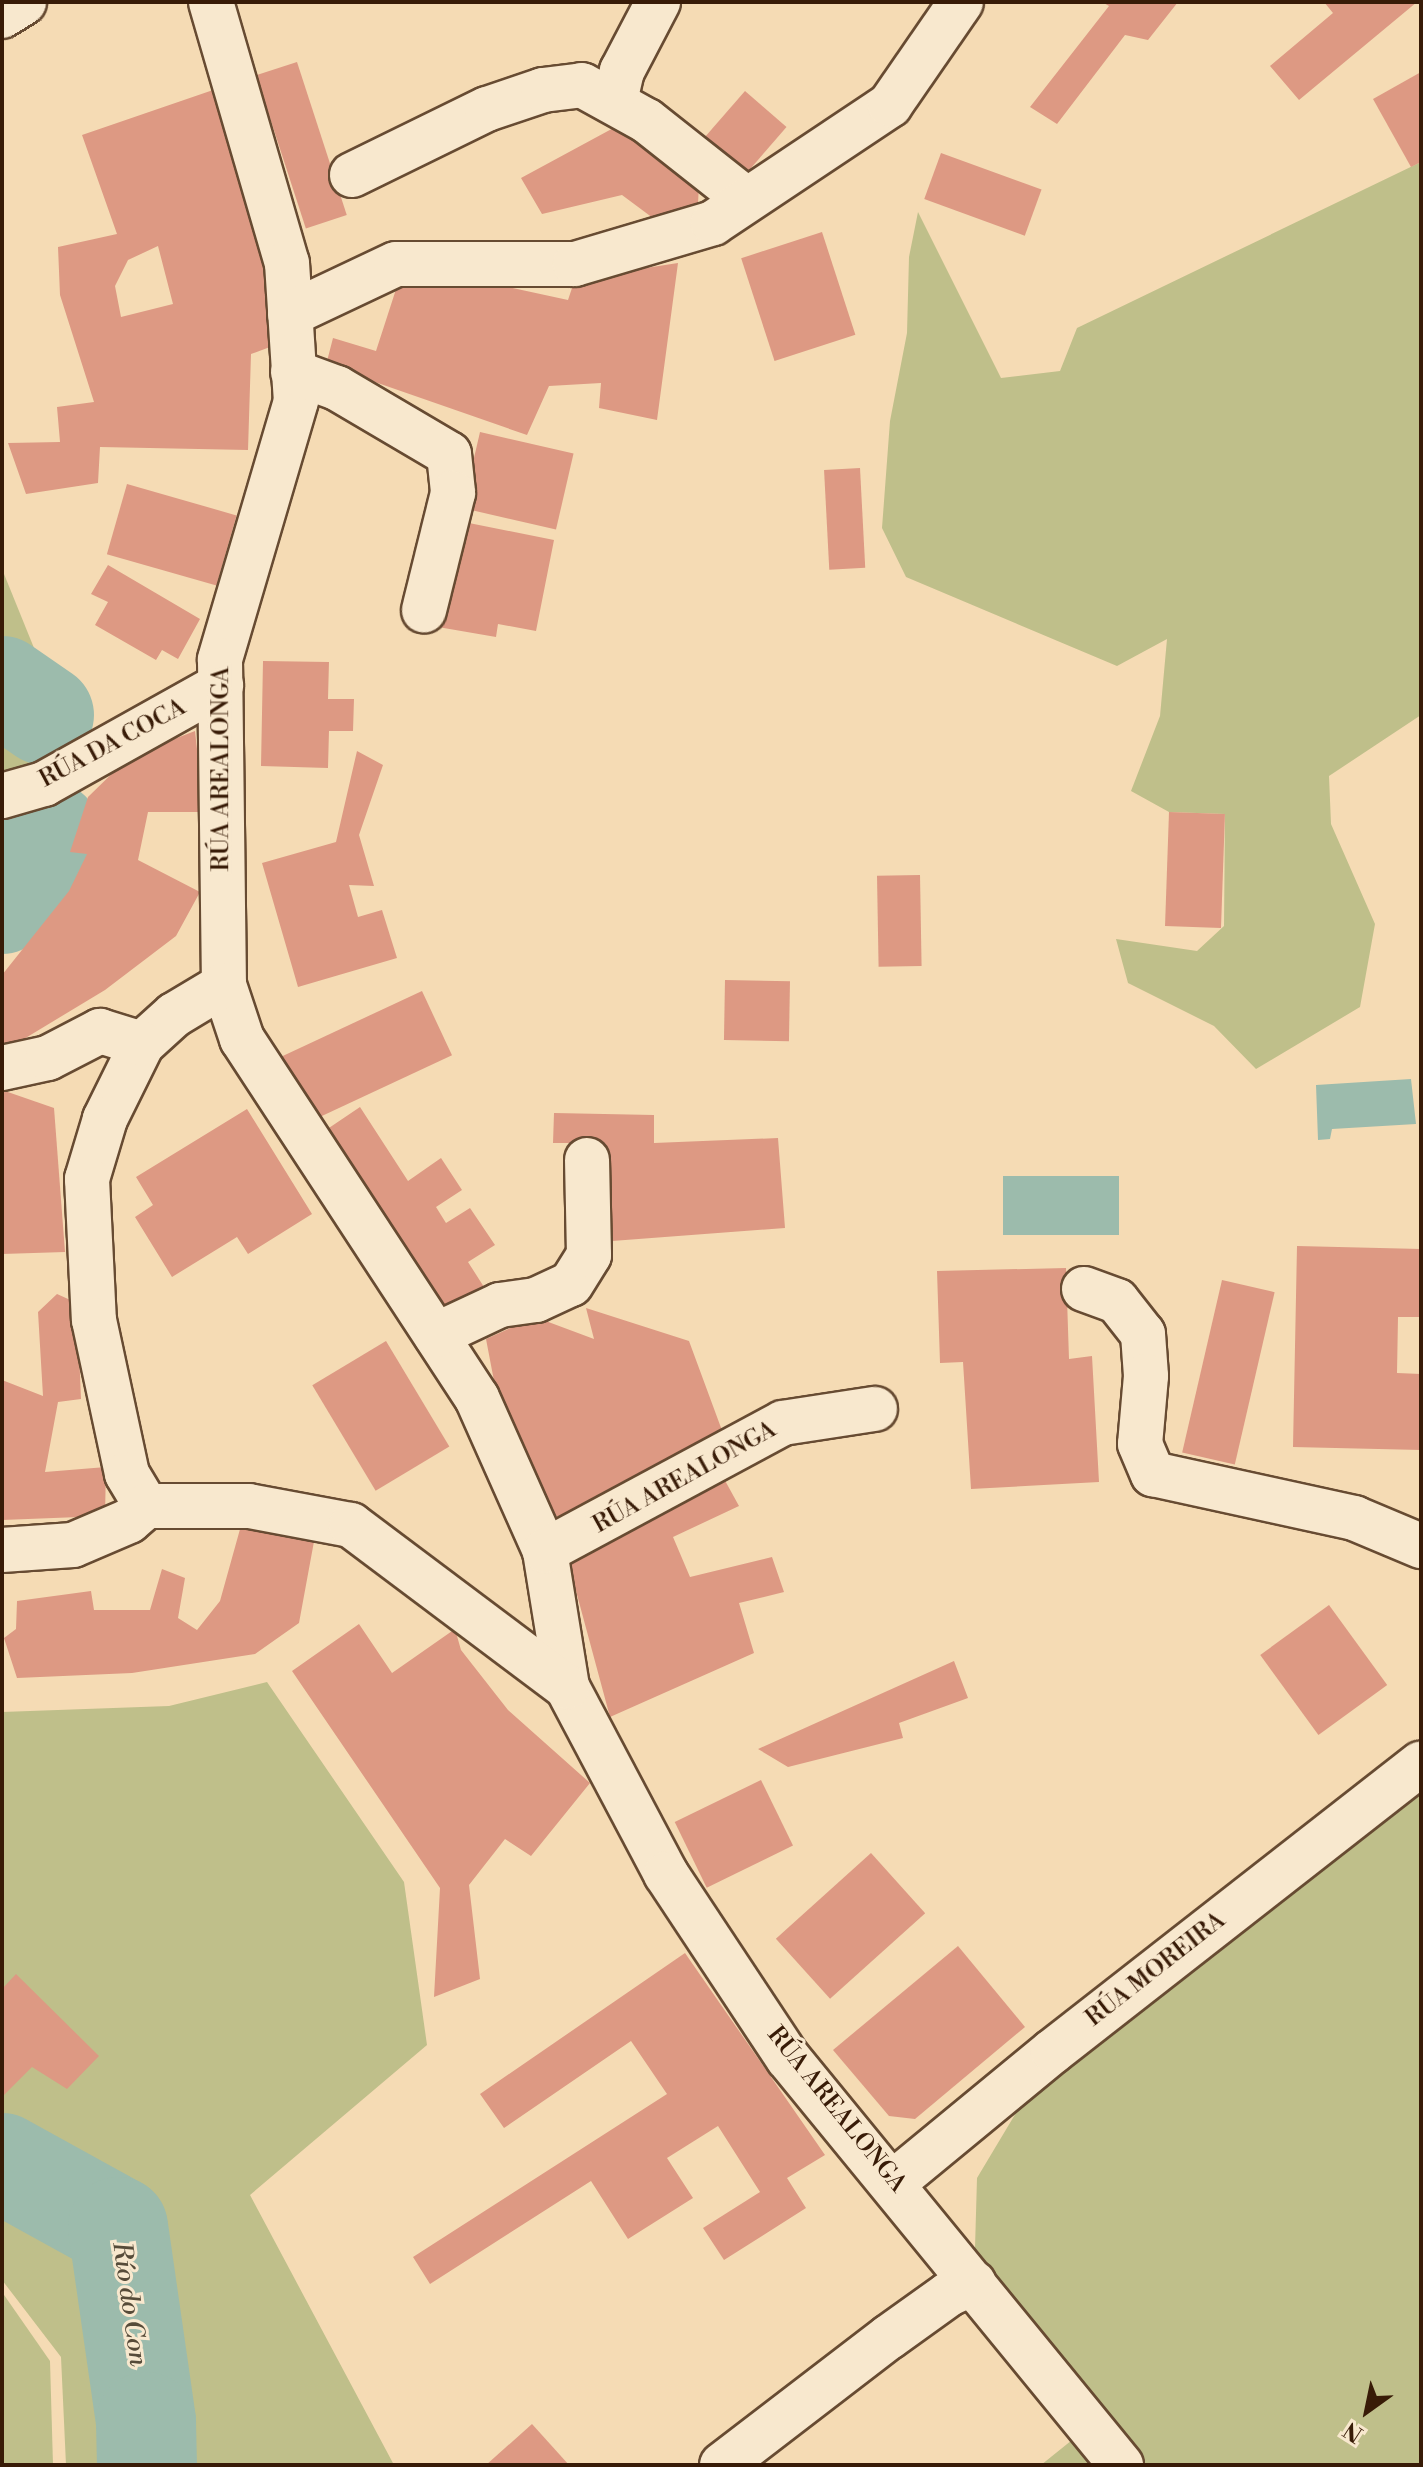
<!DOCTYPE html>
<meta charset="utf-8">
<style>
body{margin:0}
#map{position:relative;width:1423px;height:2467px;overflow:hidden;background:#f5dbb4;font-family:"Libre Bodoni",serif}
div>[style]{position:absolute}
.green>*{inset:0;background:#bfbf8a}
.water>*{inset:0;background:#9cbbac;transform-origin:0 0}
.river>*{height:100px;margin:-50px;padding:0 50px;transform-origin:50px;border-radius:50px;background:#9cbbac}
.building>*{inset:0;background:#dd9983;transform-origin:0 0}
.roads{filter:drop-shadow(2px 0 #674b32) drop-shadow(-2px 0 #674b32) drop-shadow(0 2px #674b32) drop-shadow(0 -2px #674b32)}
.minor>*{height:44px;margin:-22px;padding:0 22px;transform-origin:22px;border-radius:22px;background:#f8e8ce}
span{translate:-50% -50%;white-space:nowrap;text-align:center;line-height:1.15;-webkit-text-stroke:6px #f8e8ce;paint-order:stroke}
.street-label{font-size:24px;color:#381b07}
.water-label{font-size:26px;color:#564b39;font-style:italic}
.frame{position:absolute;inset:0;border:4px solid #381b07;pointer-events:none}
.north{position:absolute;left:1327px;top:2371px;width:80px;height:80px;-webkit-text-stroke:6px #f8e8ce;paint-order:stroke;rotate:213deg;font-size:22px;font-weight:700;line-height:32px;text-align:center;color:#381b07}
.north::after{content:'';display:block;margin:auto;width:28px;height:36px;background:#381b07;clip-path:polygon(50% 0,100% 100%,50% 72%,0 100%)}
</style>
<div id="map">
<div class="green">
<div style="clip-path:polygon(1421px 162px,1421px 715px,1329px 776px,1331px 824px,1375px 924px,1360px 1007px,1256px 1069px,1214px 1026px,1128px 983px,1116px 939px,1197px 951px,1224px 926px,1225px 814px,1169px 812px,1131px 791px,1160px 716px,1167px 639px,1117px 666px,906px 577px,882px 528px,890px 421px,907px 333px,909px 257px,918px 212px,1001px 378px,1060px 371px,1077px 328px)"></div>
<div style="clip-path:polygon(2px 569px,81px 764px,2px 796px)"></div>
<div style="clip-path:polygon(267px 1682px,404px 1882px,427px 2045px,250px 2195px,394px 2465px,66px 2465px,61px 2357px,2px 2280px,2px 1712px,169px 1706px)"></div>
<div style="clip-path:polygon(1421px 1764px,1421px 2465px,1041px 2465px,1087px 2428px,974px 2283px,977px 2178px,1053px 2051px)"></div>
<div style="clip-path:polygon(2px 2292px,50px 2361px,53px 2465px,2px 2465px)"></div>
</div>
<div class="water">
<div style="clip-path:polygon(1411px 1079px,1416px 1124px,1332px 1129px,1330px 1139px,1318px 1140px,1316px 1085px)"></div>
<div style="left:1119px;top:1176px;width:59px;height:116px;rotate:90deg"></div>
</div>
<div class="river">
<div style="left:2px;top:686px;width:51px;rotate:34.6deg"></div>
<div style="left:2px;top:904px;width:87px;rotate:-56.7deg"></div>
<div style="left:2px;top:2163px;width:132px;rotate:28.9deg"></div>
<div style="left:118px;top:2227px;width:197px;rotate:81.8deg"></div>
<div style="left:146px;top:2422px;width:43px;rotate:88.7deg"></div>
</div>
<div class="building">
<div style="clip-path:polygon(1102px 2px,1178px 2px,1148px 40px,1125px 35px,1057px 124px,1030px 107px,1109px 6px)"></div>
<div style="clip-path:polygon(1324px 2px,1417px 2px,1299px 100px,1270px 66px,1333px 13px)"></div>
<div style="left:297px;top:62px;width:161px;height:43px;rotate:72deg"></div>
<div style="clip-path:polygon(1421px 72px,1421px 162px,1411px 167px,1373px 99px)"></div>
<div style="clip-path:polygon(evenodd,216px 89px,269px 281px,270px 347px,251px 354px,248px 450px,100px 447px,98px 483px,26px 494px,8px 443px,60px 442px,57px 407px,94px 402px,60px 295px,58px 247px,117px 234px,82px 135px,216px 89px,158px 246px,173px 304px,121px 317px,115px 286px,128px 260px,158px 246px)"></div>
<div style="left:745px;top:91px;width:55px;height:69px;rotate:41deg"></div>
<div style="clip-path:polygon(619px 125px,699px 184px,698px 204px,665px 227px,622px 195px,542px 214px,521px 178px)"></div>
<div style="left:941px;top:153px;width:107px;height:49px;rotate:20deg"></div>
<div style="left:822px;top:232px;width:108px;height:85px;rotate:72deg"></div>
<div style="clip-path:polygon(678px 263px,657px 420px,599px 408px,601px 383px,549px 386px,527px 435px,326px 365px,333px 338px,376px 351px,399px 280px,481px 281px,568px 300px,575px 279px)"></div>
<div style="left:480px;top:432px;width:96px;height:78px;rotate:13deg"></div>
<div style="left:860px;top:468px;width:100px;height:36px;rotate:87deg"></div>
<div style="left:127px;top:484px;width:114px;height:73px;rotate:16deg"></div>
<div style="clip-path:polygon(459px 521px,554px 540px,536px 631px,498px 624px,496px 637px,438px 627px)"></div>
<div style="clip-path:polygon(108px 565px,200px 619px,178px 659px,162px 650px,156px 660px,95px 625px,108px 602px,91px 594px)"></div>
<div style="clip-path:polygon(263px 661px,329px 662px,328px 699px,354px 699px,353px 731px,329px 731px,328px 768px,261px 766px)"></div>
<div style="clip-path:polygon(195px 731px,204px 812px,148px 812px,138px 860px,200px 892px,176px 936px,105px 990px,4px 1051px,2px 975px,69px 891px,87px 854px,70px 852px,88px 797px,130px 756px)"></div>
<div style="clip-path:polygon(357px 751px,383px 765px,359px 835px,374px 886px,349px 885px,358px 917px,382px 910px,397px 958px,298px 987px,262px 863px,336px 842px)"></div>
<div style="left:1169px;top:812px;width:56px;height:114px;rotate:2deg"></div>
<div style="left:920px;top:875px;width:91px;height:43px;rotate:89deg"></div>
<div style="left:725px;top:980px;width:65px;height:60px;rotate:1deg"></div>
<div style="left:422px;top:991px;width:71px;height:156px;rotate:65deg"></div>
<div style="clip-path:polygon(2px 1090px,54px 1108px,65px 1252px,2px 1254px)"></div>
<div style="clip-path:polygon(360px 1107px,408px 1181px,441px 1158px,462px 1190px,436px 1207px,446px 1223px,470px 1208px,495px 1245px,468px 1262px,484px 1287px,441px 1315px,320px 1134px)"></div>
<div style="clip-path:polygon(247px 1109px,312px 1214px,248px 1254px,237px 1237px,172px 1277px,135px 1217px,153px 1205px,136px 1177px)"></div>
<div style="clip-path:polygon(554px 1113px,654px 1115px,654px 1143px,778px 1138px,785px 1228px,612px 1241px,605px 1143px,553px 1143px)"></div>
<div style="clip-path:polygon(1297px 1246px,1421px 1249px,1421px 1317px,1398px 1317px,1397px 1373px,1421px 1374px,1421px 1450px,1293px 1447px)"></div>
<div style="clip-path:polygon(1066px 1268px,1069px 1359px,1092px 1356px,1099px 1482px,971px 1489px,963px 1362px,940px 1363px,937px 1271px)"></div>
<div style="left:1222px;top:1280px;width:54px;height:177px;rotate:13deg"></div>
<div style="clip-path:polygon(57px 1294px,77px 1303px,81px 1399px,58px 1402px,45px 1472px,106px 1467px,105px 1516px,2px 1520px,2px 1380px,43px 1396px,38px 1312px)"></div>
<div style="clip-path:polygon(586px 1308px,689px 1341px,727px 1444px,570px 1518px,538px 1513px,503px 1428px,486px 1339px,535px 1317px,594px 1339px)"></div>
<div style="left:386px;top:1341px;width:123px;height:86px;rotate:59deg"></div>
<div style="clip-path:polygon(717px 1466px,739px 1506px,673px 1537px,690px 1577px,772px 1557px,784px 1592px,739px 1603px,754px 1653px,610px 1717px,569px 1565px)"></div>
<div style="clip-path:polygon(242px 1522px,315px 1536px,299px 1623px,255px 1654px,132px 1673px,17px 1678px,4px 1638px,16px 1629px,17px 1601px,91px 1591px,94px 1610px,150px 1610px,162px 1569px,185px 1578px,178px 1618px,197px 1630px,220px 1601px)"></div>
<div style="left:1329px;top:1605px;width:99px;height:85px;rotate:54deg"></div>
<div style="clip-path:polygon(359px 1624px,392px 1673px,455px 1629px,461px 1650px,508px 1710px,590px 1783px,531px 1856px,505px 1839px,469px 1885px,480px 1979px,434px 1997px,440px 1888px,292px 1671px)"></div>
<div style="clip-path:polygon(954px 1661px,968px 1698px,899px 1723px,903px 1738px,788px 1767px,758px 1749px)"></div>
<div style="left:761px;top:1780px;width:73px;height:96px;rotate:64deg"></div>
<div style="left:871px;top:1853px;width:81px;height:128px;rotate:48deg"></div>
<div style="clip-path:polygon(958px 1946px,1025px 2027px,915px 2119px,889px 2116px,833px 2050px)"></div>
<div style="clip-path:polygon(685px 1953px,825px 2155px,787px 2178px,806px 2208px,724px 2260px,703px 2228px,760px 2192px,718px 2126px,667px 2158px,693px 2198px,628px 2239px,591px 2181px,430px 2284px,413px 2257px,667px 2094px,631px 2041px,504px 2128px,480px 2094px)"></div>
<div style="clip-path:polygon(16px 1974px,99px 2056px,67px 2089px,32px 2067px,2px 2097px,2px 1989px)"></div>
<div style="clip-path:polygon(532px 2424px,569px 2465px,486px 2465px)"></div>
</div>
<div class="roads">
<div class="minor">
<div style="left:211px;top:2px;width:272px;rotate:73.8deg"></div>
<div style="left:287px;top:263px;width:138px;rotate:86.3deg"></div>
<div style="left:296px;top:401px;width:270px;rotate:106.4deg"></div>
<div style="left:220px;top:660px;width:325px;rotate:89.3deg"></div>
<div style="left:224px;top:985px;width:57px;rotate:71.6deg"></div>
<div style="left:242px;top:1039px;width:429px;rotate:56.8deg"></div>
<div style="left:477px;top:1398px;width:167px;rotate:66deg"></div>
<div style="left:545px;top:1551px;width:138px;rotate:80.8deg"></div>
<div style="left:567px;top:1687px;width:212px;rotate:62.1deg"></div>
<div style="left:666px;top:1874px;width:221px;rotate:56.5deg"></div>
<div style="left:788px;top:2058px;width:526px;rotate:50.71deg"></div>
<div style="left:2px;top:16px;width:26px;rotate:-32deg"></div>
<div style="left:615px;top:101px;width:31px;rotate:-77deg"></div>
<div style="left:622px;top:71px;width:78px;rotate:-62.4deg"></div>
<div style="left:352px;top:175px;width:150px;rotate:-26.1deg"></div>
<div style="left:487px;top:109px;width:59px;rotate:-18.7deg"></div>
<div style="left:543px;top:90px;width:39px;rotate:-7deg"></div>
<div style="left:582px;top:85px;width:74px;rotate:29deg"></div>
<div style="left:647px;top:121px;width:127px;rotate:38.3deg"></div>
<div style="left:290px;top:314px;width:117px;rotate:-25.3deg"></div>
<div style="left:396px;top:264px;width:179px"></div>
<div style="left:575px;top:264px;width:144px;rotate:-16.5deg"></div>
<div style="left:713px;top:223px;width:213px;rotate:-33.7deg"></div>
<div style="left:890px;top:105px;width:125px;rotate:-55.4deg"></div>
<div style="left:293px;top:372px;width:47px;rotate:20deg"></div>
<div style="left:337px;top:388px;width:130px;rotate:30.5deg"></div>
<div style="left:449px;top:454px;width:39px;rotate:84deg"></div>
<div style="left:453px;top:493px;width:121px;rotate:103.9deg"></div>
<div style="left:2px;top:796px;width:44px;rotate:-15.9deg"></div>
<div style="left:44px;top:784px;width:203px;rotate:-29.2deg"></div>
<div style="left:224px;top:985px;width:58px;rotate:149deg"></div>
<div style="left:174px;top:1015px;width:43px;rotate:137.8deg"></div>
<div style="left:142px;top:1044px;width:84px;rotate:116.3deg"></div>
<div style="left:105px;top:1119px;width:63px;rotate:106.7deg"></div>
<div style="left:87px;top:1179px;width:141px;rotate:87.2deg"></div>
<div style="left:94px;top:1320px;width:157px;rotate:77.9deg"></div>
<div style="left:127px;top:1474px;width:37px;rotate:59deg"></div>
<div style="left:146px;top:1506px;width:103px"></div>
<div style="left:249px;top:1506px;width:104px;rotate:10.6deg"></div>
<div style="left:351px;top:1525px;width:270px;rotate:36.9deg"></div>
<div style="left:2px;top:1068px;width:47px;rotate:-12.3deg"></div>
<div style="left:48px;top:1058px;width:59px;rotate:-27.4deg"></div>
<div style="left:100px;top:1031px;width:44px;rotate:17.2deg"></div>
<div style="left:1084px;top:1289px;width:35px;rotate:20deg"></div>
<div style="left:1117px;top:1301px;width:42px;rotate:51.8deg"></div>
<div style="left:1143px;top:1334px;width:42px;rotate:85.9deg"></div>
<div style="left:1146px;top:1376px;width:68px;rotate:95deg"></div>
<div style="left:1140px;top:1444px;width:33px;rotate:67deg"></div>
<div style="left:1153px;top:1474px;width:206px;rotate:12.3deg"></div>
<div style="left:1354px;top:1518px;width:73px;rotate:22.7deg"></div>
<div style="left:436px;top:1335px;width:71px;rotate:-25.1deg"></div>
<div style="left:500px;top:1305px;width:36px;rotate:-8deg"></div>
<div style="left:536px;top:1300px;width:38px;rotate:-25deg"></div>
<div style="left:571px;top:1284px;width:34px;rotate:-58deg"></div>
<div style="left:589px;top:1255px;width:95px;rotate:-91.2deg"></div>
<div style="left:2px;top:1550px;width:71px;rotate:-4deg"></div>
<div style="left:73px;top:1545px;width:61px;rotate:-23.2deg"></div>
<div style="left:129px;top:1521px;width:23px;rotate:-41deg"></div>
<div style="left:545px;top:1551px;width:270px;rotate:-28.3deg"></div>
<div style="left:783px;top:1423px;width:93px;rotate:-8.7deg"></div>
<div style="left:894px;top:2182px;width:206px;rotate:-39.5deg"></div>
<div style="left:1053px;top:2051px;width:467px;rotate:-38deg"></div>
<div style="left:722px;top:2465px;width:210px;rotate:-37.5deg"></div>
<div style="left:889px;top:2337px;width:74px;rotate:-35.6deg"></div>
<div style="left:949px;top:2294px;width:27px;rotate:-24deg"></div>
</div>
</div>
<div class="street-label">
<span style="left:113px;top:744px;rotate:-28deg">RÚA DA COCA</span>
<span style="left:222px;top:769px;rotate:-90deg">RÚA AREALONGA</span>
<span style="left:685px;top:1478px;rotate:-29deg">RÚA AREALONGA</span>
<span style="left:1156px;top:1970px;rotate:-38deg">RÚA MOREIRA</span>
<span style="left:836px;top:2110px;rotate:51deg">RÚA AREALONGA</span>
</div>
<div class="water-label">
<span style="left:129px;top:2304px;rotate:82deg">Río do Con</span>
</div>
<div class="frame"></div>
<div class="north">N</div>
</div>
